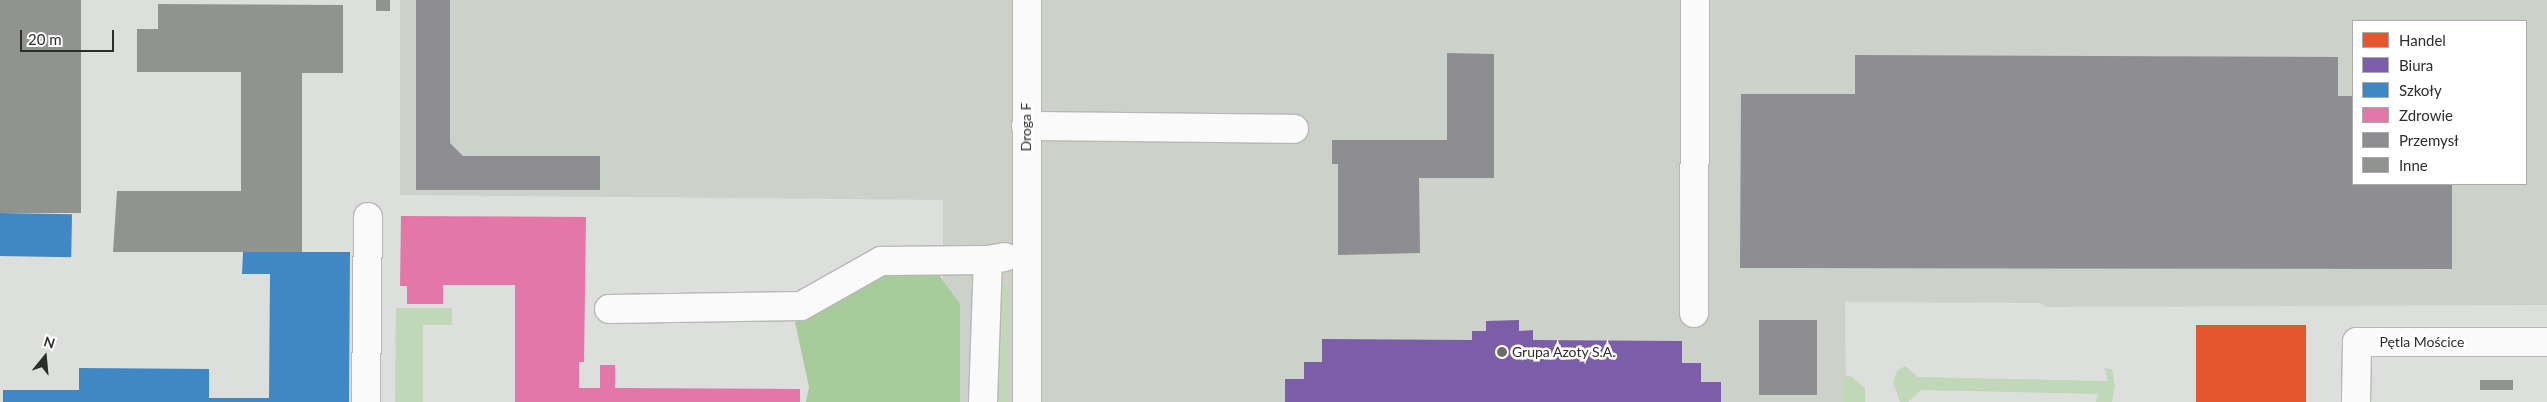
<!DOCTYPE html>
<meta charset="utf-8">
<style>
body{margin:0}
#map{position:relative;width:2547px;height:402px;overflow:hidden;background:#dcdfdb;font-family:Lato,sans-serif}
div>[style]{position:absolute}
.built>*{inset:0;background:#ccd2ca}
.green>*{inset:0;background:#c0d8b7}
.forest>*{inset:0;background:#a8cb9c}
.shops>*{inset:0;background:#e4572e;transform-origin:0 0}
.offices>*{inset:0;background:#7b5ea7}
.schools>*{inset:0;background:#3f88c5;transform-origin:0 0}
.health>*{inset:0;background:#e377a8}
.industry>*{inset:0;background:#8d8d92;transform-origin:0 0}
.building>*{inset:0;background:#919390;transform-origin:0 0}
.roads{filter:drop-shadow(1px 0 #b6b8b6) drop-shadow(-1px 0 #b6b8b6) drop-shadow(0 1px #b6b8b6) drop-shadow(0 -1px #b6b8b6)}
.minor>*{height:28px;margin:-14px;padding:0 14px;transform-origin:14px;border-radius:14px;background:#fafafa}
.dots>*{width:14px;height:14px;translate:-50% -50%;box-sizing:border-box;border:2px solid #fff;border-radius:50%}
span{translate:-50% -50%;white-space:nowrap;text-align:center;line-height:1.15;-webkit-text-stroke:5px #fff;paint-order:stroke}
.street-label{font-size:14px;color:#2c2e2c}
.poi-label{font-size:14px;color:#2c2e2c}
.left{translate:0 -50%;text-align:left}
.legend{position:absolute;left:2352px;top:20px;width:175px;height:165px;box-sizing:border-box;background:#fff;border:1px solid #ababab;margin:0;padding:6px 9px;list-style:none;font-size:15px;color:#2c2e2c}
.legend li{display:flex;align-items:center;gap:10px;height:25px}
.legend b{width:25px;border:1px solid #ababab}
.north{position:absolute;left:20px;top:332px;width:50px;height:50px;-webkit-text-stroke:4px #fff;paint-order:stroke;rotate:17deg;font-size:14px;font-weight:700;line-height:20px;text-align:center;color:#2c2e2c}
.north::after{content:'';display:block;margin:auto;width:18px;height:22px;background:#2c2e2c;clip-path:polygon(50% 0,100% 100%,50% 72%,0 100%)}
.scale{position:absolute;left:20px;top:30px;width:94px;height:22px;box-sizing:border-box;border:2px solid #2c2e2c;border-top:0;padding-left:6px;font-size:15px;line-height:18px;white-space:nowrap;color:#2c2e2c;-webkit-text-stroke:4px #fff;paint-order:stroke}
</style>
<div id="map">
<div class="built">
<div style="clip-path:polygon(evenodd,400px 0,2547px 0,2547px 305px,2047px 307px,2040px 303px,1845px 302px,1846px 402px,943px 402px,943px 200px,400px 195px,400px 0,2353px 21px,2526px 21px,2526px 184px,2353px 184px,2353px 21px)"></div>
</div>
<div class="green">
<div style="clip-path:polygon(1000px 282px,1007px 284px,1008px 290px,1007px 402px,993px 402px)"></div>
<div style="clip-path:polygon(396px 308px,452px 308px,452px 325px,423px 325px,423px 402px,395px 402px)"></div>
<div style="clip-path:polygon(1905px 366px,1918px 377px,2108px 381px,2104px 368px,2112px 369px,2115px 385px,2112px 402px,2096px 402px,2098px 394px,1921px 390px,1908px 402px,1900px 402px,1893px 382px,1897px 371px)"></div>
<div style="clip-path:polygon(1843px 375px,1852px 377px,1865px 388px,1865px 402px,1842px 402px)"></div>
</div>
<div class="forest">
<div style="clip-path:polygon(936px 271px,960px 304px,960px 402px,806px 402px,809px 387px,795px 322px,831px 306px,885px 273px)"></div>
</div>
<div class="shops">
<div style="left:2196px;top:325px;width:110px;height:77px"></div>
</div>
<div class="offices">
<div style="clip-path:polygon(1519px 320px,1519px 331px,1533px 330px,1533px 340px,1682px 341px,1682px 363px,1701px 363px,1701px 382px,1721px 382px,1721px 402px,1285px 402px,1285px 379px,1304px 379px,1304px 362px,1322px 362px,1322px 339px,1472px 340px,1472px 331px,1486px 331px,1486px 321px)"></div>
</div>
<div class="schools">
<div style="left:0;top:213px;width:72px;height:43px;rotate:1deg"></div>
<div style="clip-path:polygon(243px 252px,350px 252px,349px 402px,3px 402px,3px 390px,79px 390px,79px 368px,209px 369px,209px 398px,269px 398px,270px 274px,242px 274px)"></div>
</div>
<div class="health">
<div style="clip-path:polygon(401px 216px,586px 217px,584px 362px,579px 362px,579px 388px,600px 388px,600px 365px,615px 365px,615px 388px,800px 389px,800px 402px,515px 402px,515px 285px,443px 285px,443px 304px,407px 304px,407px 286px,400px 286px)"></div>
</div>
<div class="industry">
<div style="clip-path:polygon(416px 0,450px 0,450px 143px,463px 156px,600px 156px,600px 190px,416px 190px)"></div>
<div style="clip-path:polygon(1447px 53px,1494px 54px,1494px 178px,1419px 178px,1420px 253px,1338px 255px,1338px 164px,1332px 164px,1332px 140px,1447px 140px)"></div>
<div style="clip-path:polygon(1855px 55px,2338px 57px,2338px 96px,2353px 96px,2353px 184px,2452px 184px,2452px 269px,1740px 268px,1741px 94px,1855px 94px)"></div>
<div style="left:1759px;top:320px;width:58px;height:75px"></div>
</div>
<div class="building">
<div style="left:0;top:0;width:81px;height:213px"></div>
<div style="left:376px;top:0;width:14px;height:11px"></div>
<div style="clip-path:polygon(158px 4px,343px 5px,343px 73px,302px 73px,302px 252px,113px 252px,117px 191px,241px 191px,241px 72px,137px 72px,137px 29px,158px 29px)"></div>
<div style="left:2480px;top:380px;width:33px;height:10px"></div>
</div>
<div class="roads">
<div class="minor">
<div style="left:1027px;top:0;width:402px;rotate:90deg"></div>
<div style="left:1026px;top:126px;width:268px;rotate:0.6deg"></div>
<div style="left:609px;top:309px;width:192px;rotate:-0.9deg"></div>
<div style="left:801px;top:306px;width:92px;rotate:-29.4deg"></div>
<div style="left:881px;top:261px;width:107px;rotate:-0.5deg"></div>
<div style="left:1694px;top:313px;width:313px;rotate:-89.8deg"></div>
<div style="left:366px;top:402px;width:185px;rotate:-89.4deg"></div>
<div style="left:983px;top:402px;width:142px;rotate:-88deg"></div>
<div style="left:988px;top:260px;width:17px;rotate:-10deg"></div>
<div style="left:2356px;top:402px;width:60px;rotate:-89deg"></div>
<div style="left:2357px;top:342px;width:190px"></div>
</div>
</div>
<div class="dots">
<div style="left:1502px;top:352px;background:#6a6c69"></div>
</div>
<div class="street-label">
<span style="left:1026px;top:127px;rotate:-90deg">Droga F</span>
<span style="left:2422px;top:342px">Pętla Mościce</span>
</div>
<div class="poi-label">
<span class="left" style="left:1512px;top:352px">Grupa Azoty S.A.</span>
</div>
<ul class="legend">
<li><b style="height:14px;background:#e4572e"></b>Handel</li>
<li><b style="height:14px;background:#7b5ea7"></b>Biura</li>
<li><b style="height:14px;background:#3f88c5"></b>Szkoły</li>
<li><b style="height:14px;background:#e377a8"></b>Zdrowie</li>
<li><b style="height:14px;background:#8d8d92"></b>Przemysł</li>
<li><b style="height:14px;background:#919390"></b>Inne</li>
</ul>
<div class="north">N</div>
<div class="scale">20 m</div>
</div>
